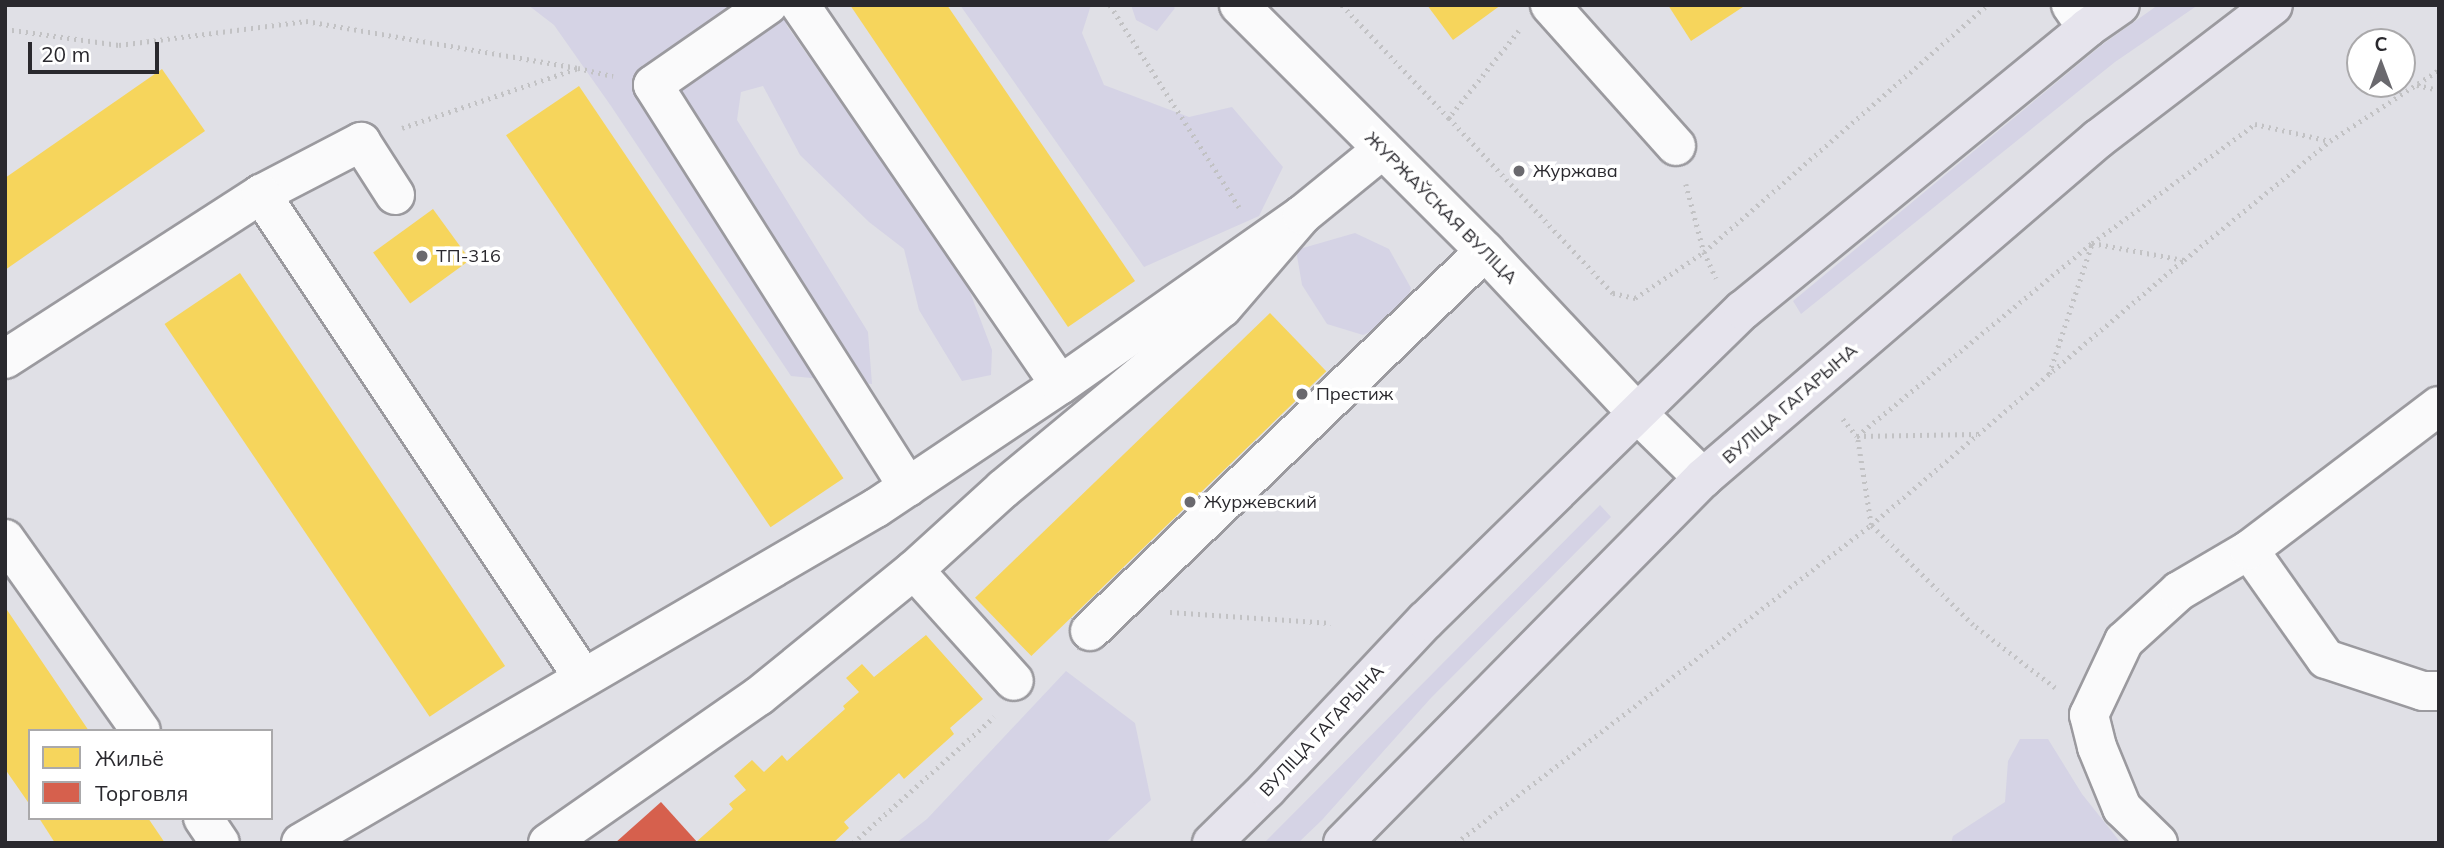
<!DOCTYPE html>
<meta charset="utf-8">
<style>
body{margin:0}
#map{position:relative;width:2444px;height:848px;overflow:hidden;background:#e0e0e6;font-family:Mulish,sans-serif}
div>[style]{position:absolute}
.green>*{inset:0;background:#d5d3e5}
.homes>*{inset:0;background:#f6d55c;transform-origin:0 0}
.shops>*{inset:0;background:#d6604d}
.path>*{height:4.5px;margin-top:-2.25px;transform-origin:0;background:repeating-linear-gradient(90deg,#c2c2c4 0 2px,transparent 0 7px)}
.roads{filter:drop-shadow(2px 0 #9b9a9f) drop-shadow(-2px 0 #9b9a9f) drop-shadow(0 2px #9b9a9f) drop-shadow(0 -2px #9b9a9f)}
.minor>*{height:38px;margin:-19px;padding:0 19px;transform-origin:19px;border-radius:19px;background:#fafafb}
.major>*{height:38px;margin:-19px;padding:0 19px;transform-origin:19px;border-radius:19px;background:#e6e4ed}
.dots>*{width:19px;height:19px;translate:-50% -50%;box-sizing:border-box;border:4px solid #fff;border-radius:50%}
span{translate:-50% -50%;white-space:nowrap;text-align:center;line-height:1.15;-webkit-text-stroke:7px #fff;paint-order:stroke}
.poi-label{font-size:18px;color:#2a292e}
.left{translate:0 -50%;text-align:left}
.street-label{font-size:18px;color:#2a292e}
.frame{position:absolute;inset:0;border:7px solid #2a292e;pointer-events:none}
.legend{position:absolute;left:28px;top:729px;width:245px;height:91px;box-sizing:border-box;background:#fff;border:2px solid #aaa9ab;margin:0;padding:9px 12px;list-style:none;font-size:21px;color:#2a292e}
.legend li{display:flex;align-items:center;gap:14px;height:35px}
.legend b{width:35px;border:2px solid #aaa9ab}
.north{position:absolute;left:2346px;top:28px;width:70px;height:70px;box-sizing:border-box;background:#fff;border:2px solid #aaa9ab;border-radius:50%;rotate:0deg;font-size:19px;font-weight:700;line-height:28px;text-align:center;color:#2a292e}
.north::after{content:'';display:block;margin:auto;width:24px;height:32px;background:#6a696e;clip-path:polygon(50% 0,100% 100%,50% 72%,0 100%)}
.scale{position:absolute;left:28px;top:42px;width:131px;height:32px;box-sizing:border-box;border:4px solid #2a292e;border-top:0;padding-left:9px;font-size:21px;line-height:24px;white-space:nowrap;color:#2a292e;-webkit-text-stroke:5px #fff;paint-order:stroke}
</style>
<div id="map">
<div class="green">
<div style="clip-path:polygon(528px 5px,783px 5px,787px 26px,965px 279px,992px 350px,991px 375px,962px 381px,919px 310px,904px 249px,869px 222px,800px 155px,763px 86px,741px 92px,737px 120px,868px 332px,872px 384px,791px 376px,611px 106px,554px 25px)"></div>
<div style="clip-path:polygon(960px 5px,1091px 5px,1082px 33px,1104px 85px,1189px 117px,1232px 107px,1283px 167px,1259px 216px,1144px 267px)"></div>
<div style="clip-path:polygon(1131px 5px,1172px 5px,1175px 8px,1157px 31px,1136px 20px)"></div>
<div style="clip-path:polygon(2158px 5px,2198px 5px,2115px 62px,1801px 314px,1793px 301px,2103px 44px)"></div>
<div style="clip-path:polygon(1355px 233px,1389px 249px,1411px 288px,1402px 317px,1363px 335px,1327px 324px,1302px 285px,1296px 250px)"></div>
<div style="clip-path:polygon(1600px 505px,1611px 517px,1430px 699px,1322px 820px,1298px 843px,1264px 843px)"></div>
<div style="clip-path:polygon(1066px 671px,1135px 723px,1151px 800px,1105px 843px,896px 843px,927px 819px)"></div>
<div style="clip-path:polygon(2020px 739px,2048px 739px,2082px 794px,2121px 843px,1951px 843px,1953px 836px,2005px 802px,2008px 761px)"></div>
</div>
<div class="homes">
<div style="clip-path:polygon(850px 5px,947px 5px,1135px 281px,1068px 327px)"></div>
<div style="clip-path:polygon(1427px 5px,1501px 5px,1453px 40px)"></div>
<div style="clip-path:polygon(1668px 5px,1746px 5px,1691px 41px)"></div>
<div style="clip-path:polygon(162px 69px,205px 131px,5px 270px,5px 178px)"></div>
<div style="left:579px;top:86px;width:473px;height:88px;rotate:56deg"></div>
<div style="left:433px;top:209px;width:63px;height:74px;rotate:54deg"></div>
<div style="left:240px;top:273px;width:474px;height:91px;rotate:56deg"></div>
<div style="left:1270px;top:313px;width:81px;height:410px;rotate:46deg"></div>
<div style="clip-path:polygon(5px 607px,89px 731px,30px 731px,30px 805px,5px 769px)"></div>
<div style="clip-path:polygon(926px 635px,983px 699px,950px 728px,954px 734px,904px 779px,899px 773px,844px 822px,849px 828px,833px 843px,695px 843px,733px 809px,729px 804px,746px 790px,734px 776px,752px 760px,764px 772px,782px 755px,787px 761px,845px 709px,843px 706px,859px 692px,846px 678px,862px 664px,874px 677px)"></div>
<div style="clip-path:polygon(39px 818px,148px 818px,165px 843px,55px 843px)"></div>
</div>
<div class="shops">
<div style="clip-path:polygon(661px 802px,698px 843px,615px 843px)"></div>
</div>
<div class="path">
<div style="left:1110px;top:5px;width:240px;rotate:57.4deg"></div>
<div style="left:1342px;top:5px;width:156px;rotate:46.6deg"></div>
<div style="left:5px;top:29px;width:115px;rotate:8deg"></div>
<div style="left:119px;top:45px;width:189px;rotate:-7.3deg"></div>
<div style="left:306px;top:21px;width:276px;rotate:9.8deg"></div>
<div style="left:1519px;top:31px;width:112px;rotate:128.8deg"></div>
<div style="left:1449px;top:118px;width:240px;rotate:46.9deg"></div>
<div style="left:1613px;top:293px;width:23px;rotate:13deg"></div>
<div style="left:1635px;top:298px;width:83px;rotate:-33.7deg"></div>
<div style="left:1704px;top:252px;width:376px;rotate:-41.1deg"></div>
<div style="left:2417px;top:85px;width:23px;rotate:13deg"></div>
<div style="left:402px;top:128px;width:186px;rotate:-18.8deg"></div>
<div style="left:578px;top:68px;width:36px;rotate:13deg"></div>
<div style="left:1686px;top:184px;width:70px;rotate:75.2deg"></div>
<div style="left:1704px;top:252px;width:29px;rotate:65deg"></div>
<div style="left:2049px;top:374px;width:138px;rotate:-71.8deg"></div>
<div style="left:2092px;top:243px;width:94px;rotate:10.5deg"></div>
<div style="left:1843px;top:419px;width:22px;rotate:51deg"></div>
<div style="left:1857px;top:436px;width:120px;rotate:-1deg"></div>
<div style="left:1170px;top:612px;width:161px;rotate:3.9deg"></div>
<div style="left:2055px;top:688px;width:103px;rotate:-142.5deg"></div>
<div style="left:1973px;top:625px;width:143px;rotate:-135.6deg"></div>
<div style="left:1871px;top:525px;width:410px;rotate:-40.3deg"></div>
<div style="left:2184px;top:260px;width:188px;rotate:-39.2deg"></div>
<div style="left:853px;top:843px;width:189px;rotate:-41.8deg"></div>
<div style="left:1456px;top:843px;width:523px;rotate:-37.46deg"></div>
<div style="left:1871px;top:525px;width:90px;rotate:-98.9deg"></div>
<div style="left:1857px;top:436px;width:304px;rotate:-39.4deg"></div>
<div style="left:2092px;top:243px;width:202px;rotate:-36.1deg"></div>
<div style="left:2255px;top:124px;width:77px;rotate:12.8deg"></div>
<div style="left:2330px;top:141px;width:130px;rotate:-33.1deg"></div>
</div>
<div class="roads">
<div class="minor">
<div style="left:768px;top:5px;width:140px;rotate:145.2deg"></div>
<div style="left:653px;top:85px;width:476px;rotate:57.6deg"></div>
<div style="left:800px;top:5px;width:460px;rotate:55.6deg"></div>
<div style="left:1239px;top:5px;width:348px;rotate:45deg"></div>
<div style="left:1485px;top:251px;width:225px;rotate:46.8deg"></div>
<div style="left:1639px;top:415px;width:90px;rotate:44.5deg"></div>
<div style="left:1550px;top:5px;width:189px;rotate:48.2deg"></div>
<div style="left:2071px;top:5px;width:28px;rotate:55deg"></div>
<div style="left:261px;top:194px;width:113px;rotate:-27.5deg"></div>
<div style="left:361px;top:142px;width:63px;rotate:57.3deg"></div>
<div style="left:5px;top:359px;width:305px;rotate:-32.8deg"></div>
<div style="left:261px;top:194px;width:580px;rotate:56.31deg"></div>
<div style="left:5px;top:539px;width:235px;rotate:54.7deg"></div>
<div style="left:2249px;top:550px;width:133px;rotate:54.8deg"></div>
<div style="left:2326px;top:659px;width:102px;rotate:18.3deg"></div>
<div style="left:2423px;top:691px;width:16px"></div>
<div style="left:914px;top:570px;width:149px;rotate:48deg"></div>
<div style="left:1090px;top:631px;width:548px;rotate:-43.89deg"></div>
<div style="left:203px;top:818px;width:30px;rotate:56deg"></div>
<div style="left:301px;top:843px;width:665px;rotate:-30.23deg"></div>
<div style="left:876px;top:508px;width:221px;rotate:-33.8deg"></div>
<div style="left:1060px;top:385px;width:296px;rotate:-35.1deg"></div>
<div style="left:548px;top:843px;width:257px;rotate:-34.9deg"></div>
<div style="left:759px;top:696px;width:200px;rotate:-39.1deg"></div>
<div style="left:914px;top:570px;width:120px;rotate:-42.3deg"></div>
<div style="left:1003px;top:489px;width:284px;rotate:-39.6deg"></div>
<div style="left:1222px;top:308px;width:123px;rotate:-49.3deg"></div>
<div style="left:1302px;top:215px;width:104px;rotate:-39.2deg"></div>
<div style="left:2158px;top:843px;width:50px;rotate:-135.8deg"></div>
<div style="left:2122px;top:808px;width:66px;rotate:-112.3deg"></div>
<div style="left:2097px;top:747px;width:33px;rotate:-104deg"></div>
<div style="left:2089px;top:715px;width:82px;rotate:-64.7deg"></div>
<div style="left:2124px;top:641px;width:74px;rotate:-42.3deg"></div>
<div style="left:2179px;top:591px;width:81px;rotate:-30.4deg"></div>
<div style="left:2249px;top:550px;width:238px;rotate:-37.2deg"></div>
</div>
<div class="major">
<div style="left:1212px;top:843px;width:77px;rotate:-44.5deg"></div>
<div style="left:1267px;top:789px;width:231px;rotate:-46.8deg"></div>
<div style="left:1425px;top:621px;width:445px;rotate:-44.4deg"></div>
<div style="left:1743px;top:310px;width:445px;rotate:-39.3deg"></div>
<div style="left:2087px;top:28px;width:40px;rotate:-34.9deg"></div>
<div style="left:1343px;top:843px;width:513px;rotate:-45.4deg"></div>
<div style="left:1703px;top:478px;width:521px;rotate:-40.64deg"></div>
<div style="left:2098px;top:139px;width:220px;rotate:-37.4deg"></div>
</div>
</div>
<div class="dots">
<div style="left:1519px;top:171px;background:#6a696e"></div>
<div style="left:422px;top:256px;background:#6a696e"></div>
<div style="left:1302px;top:394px;background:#6a696e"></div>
<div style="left:1190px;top:502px;background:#6a696e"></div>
</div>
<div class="poi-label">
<span class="left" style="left:1533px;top:171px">Журжава</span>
<span class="left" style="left:436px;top:256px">ТП-316</span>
<span class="left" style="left:1316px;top:394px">Престиж</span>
<span class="left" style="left:1204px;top:502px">Журжевский</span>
</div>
<div class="street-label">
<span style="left:1441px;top:208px;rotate:45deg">ЖУРЖАЎСКАЯ ВУЛІЦА</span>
<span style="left:1790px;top:404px;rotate:-41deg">ВУЛІЦА ГАГАРЫНА</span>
<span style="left:1322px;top:731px;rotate:-47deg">ВУЛІЦА ГАГАРЫНА</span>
</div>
<div class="frame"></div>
<ul class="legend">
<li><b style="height:19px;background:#f6d55c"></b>Жильё</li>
<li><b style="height:19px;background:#d6604d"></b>Торговля</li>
</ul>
<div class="north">С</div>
<div class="scale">20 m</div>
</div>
